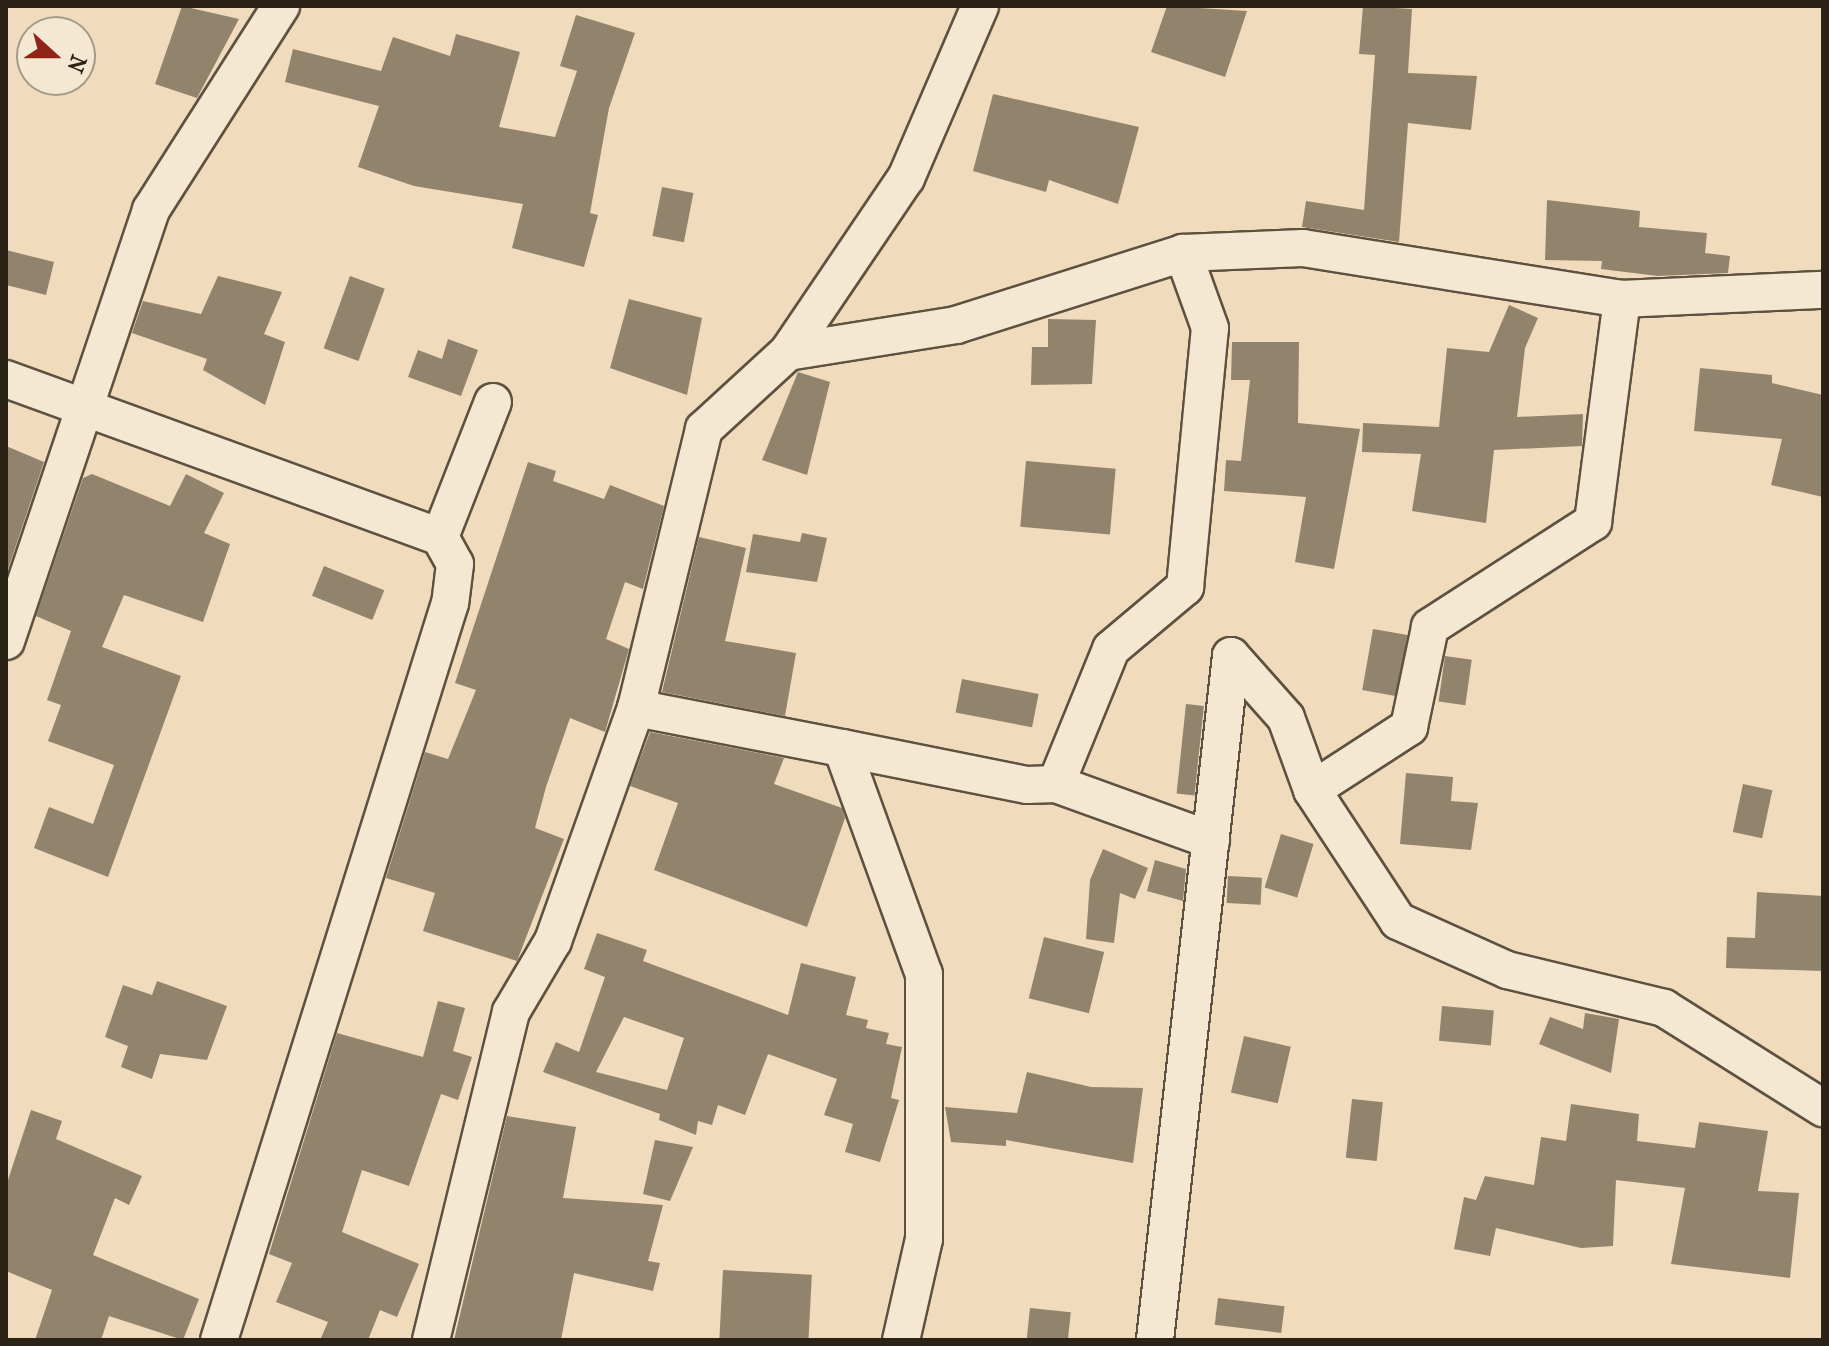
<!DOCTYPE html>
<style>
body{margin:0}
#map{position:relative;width:1829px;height:1346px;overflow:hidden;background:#f0dbbc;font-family:"IM FELL French Canon",serif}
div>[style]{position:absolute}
.building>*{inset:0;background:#92836d;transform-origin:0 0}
.roads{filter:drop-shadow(2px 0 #5d5140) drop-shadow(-2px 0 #5d5140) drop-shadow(0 2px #5d5140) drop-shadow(0 -2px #5d5140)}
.minor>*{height:36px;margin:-18px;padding:0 18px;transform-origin:18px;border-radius:18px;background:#f5e8d3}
span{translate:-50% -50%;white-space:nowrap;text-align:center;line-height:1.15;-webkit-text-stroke:8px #f5e8d3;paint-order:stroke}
.frame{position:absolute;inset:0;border:8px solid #2c2317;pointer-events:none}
.north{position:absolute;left:16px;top:16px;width:80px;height:80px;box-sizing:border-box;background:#f5e8d3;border:2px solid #a59988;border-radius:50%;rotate:111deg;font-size:22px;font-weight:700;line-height:32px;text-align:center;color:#2c2317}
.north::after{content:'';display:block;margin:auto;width:28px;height:36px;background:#8f2418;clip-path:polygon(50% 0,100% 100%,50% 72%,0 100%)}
</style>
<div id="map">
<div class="building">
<div style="clip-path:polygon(182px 6px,239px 19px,197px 98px,155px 84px)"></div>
<div style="clip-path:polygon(1167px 6px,1247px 11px,1225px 77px,1151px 52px)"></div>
<div style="clip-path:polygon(1363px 6px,1412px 9px,1408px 73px,1477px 76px,1471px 130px,1408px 123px,1399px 242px,1302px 227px,1306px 201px,1364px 210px,1375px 55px,1359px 54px)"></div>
<div style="clip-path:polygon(576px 15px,635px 33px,609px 108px,590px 213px,598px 215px,584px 267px,512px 248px,523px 204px,414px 186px,358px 167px,379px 106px,285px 82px,293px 49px,381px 71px,393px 37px,450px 56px,456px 34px,520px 52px,499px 127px,555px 137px,577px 71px,560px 66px)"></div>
<div style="clip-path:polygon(993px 94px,1139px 127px,1118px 204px,1049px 180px,1046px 192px,973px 171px)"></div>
<div style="left:662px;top:187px;width:32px;height:50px;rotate:11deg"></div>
<div style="clip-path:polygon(1547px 200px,1640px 211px,1639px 227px,1707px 233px,1705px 253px,1730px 256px,1728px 273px,1658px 276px,1601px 269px,1602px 261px,1545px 260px)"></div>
<div style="clip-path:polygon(6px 250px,54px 262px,46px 295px,6px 285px)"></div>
<div style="clip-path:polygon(218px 276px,282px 292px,264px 334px,285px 342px,265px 405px,203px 370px,207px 359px,132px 333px,143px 301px,201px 314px)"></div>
<div style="left:350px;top:276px;width:37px;height:77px;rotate:20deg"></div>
<div style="clip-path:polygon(629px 299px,702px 318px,687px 395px,610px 368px)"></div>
<div style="clip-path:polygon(1509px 305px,1538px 318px,1525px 348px,1517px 417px,1583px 414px,1582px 446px,1494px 450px,1486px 523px,1412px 511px,1421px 454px,1362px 452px,1363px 423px,1439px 427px,1447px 348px,1489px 352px)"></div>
<div style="clip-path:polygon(1048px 319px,1096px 320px,1092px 384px,1031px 385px,1032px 347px,1048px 347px)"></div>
<div style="clip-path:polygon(448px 339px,478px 350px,461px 396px,408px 377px,418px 350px,442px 359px)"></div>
<div style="clip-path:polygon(1232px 342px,1299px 342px,1298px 423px,1360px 429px,1334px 569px,1295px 562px,1306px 497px,1224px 491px,1226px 460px,1241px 461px,1250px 380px,1231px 380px)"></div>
<div style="clip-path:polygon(1700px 368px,1772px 375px,1772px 383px,1823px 395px,1823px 497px,1771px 485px,1782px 439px,1694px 431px)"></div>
<div style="clip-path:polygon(798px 372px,830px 382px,807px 475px,762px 460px)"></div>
<div style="clip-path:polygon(6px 446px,44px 462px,6px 575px)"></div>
<div style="left:1026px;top:461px;width:90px;height:66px;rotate:5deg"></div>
<div style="clip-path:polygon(528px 462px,556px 471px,553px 481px,604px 499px,610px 485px,664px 506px,643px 589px,625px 582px,606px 639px,629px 649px,605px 732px,570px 718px,546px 787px,535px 828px,564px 839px,517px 961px,423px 931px,435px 893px,386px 878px,425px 752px,448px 759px,476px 690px,455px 683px)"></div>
<div style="clip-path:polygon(92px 474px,170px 506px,186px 474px,224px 493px,204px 533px,230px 544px,203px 622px,124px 595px,102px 647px,181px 676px,108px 877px,34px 848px,49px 807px,93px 824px,114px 765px,48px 741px,61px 705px,47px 700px,71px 631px,36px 616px,83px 478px)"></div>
<div style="clip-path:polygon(802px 533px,827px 538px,817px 582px,746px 572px,753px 534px,800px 542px)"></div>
<div style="clip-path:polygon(699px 537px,746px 548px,725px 641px,796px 653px,785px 716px,662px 692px)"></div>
<div style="left:324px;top:566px;width:65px;height:32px;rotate:22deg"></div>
<div style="left:1373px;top:629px;width:35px;height:62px;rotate:10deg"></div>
<div style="left:1445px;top:656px;width:27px;height:46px;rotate:8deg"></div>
<div style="left:962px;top:679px;width:78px;height:34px;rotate:11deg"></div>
<div style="left:1186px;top:704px;width:18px;height:90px;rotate:6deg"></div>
<div style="clip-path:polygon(650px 732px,784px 758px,774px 784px,842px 808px,845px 818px,807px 927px,654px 870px,678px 803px,630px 786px)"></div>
<div style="clip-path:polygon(1406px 773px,1453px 777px,1451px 801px,1478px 803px,1471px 850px,1400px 844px)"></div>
<div style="left:1743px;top:784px;width:30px;height:49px;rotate:12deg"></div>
<div style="left:1281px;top:834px;width:34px;height:56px;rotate:17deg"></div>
<div style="clip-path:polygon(1103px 849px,1148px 868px,1135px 899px,1120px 893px,1114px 943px,1086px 939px,1090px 880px)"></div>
<div style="clip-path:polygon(1155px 860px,1186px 869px,1183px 901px,1147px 891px)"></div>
<div style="left:1228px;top:876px;width:34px;height:27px;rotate:3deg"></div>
<div style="clip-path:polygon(1757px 892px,1823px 896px,1823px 971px,1726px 968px,1727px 937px,1755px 938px)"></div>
<div style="clip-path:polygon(evenodd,597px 933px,647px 950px,643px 961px,788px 1015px,801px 963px,856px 977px,846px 1015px,868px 1020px,866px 1028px,889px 1033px,886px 1044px,902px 1047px,891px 1098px,899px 1100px,880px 1162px,845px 1152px,853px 1124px,824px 1115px,837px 1079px,768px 1054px,745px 1115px,718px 1105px,712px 1125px,698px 1121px,696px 1135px,659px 1120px,660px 1114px,543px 1072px,556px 1042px,579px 1052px,605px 977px,584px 969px,597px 933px,624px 1017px,684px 1038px,667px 1090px,596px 1072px,624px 1017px)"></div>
<div style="left:1044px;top:937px;width:62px;height:63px;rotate:14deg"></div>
<div style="clip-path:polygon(157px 981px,227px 1006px,207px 1060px,160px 1054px,152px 1079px,121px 1067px,128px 1046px,105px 1037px,123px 985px,152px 995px)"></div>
<div style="clip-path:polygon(438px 1001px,465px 1008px,453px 1051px,472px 1057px,458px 1100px,441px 1094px,409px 1186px,362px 1170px,342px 1232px,419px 1264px,397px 1317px,380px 1310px,368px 1340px,320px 1340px,328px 1322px,276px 1302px,292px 1263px,269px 1254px,337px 1033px,423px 1057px)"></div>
<div style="left:1442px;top:1006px;width:52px;height:35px;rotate:5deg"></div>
<div style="clip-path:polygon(1585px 1013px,1619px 1019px,1611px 1073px,1539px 1044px,1550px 1017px,1583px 1029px)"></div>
<div style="left:1244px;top:1036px;width:48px;height:58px;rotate:13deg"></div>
<div style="clip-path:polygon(1027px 1072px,1091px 1087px,1143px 1088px,1133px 1163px,1006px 1140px,1006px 1146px,951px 1142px,945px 1107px,1017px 1113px)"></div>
<div style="left:1352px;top:1099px;width:31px;height:59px;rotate:6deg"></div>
<div style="clip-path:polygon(1571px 1104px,1639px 1114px,1637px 1141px,1695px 1148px,1699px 1122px,1768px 1131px,1758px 1191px,1799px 1193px,1790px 1278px,1671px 1264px,1685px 1188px,1616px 1180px,1613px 1246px,1581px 1248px,1496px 1228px,1490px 1256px,1454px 1249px,1464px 1197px,1476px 1200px,1485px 1176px,1534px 1185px,1541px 1137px,1566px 1141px)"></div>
<div style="clip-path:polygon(31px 1110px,62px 1121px,56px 1139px,142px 1176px,129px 1205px,115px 1198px,93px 1255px,199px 1299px,183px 1340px,109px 1316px,101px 1340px,35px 1340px,52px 1290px,6px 1271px,6px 1186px)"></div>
<div style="clip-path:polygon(507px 1116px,576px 1127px,563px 1198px,663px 1205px,648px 1261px,660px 1263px,653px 1291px,574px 1273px,561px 1340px,454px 1340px)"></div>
<div style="clip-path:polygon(655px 1140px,693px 1147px,670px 1201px,643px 1194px)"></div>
<div style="left:723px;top:1270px;width:89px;height:70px;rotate:3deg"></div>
<div style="left:1218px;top:1298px;width:67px;height:27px;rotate:7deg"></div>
<div style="left:1030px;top:1308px;width:41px;height:32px;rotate:6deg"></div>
</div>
<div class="roads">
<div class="minor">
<div style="left:788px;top:352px;width:170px;rotate:-9.1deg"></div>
<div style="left:956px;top:325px;width:238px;rotate:-17.6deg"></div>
<div style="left:1183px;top:253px;width:120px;rotate:-2.4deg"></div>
<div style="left:1303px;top:248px;width:323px;rotate:9.1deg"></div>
<div style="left:6px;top:379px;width:462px;rotate:20deg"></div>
<div style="left:440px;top:537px;width:31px;rotate:61deg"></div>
<div style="left:455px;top:564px;width:39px;rotate:97deg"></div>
<div style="left:450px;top:603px;width:772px;rotate:107.4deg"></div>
<div style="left:440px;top:537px;width:145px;rotate:-68.6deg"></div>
<div style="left:6px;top:641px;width:455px;rotate:-71.4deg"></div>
<div style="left:151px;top:210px;width:242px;rotate:-57.5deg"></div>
<div style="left:1231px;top:656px;width:83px;rotate:48.4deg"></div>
<div style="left:1286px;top:718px;width:77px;rotate:70.1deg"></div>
<div style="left:1312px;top:790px;width:157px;rotate:56.7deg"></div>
<div style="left:1398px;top:921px;width:120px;rotate:24.2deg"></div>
<div style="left:1507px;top:970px;width:162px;rotate:13.6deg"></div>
<div style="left:1664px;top:1008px;width:188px;rotate:32.2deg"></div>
<div style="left:636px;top:708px;width:210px;rotate:11deg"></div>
<div style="left:842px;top:748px;width:240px;rotate:70.1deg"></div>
<div style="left:924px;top:974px;width:265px;rotate:90deg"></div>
<div style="left:924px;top:1239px;width:104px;rotate:102.8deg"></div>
<div style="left:842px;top:748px;width:189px;rotate:11.3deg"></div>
<div style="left:1027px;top:785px;width:29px;rotate:-2deg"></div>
<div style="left:1056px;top:784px;width:165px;rotate:19.9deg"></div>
<div style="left:1056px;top:784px;width:146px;rotate:-67.8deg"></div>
<div style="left:1111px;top:649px;width:97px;rotate:-40deg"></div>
<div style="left:1185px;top:587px;width:260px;rotate:-84.5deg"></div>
<div style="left:1210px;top:328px;width:80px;rotate:-109.8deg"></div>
<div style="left:1312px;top:790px;width:116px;rotate:-33deg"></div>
<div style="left:1409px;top:727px;width:102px;rotate:-78.1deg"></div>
<div style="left:1430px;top:627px;width:194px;rotate:-32.8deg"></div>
<div style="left:1593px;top:522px;width:225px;rotate:-82.6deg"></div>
<div style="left:1622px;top:299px;width:201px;rotate:-2.6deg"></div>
<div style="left:431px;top:1340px;width:338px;rotate:-76.3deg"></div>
<div style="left:511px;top:1012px;width:82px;rotate:-59.4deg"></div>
<div style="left:553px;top:941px;width:247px;rotate:-70.4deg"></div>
<div style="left:636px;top:708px;width:287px;rotate:-76.3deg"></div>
<div style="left:704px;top:429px;width:114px;rotate:-42.5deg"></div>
<div style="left:788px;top:352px;width:210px;rotate:-55.9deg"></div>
<div style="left:906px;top:178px;width:187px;rotate:-66.7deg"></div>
<div style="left:1155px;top:1340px;width:688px;rotate:-83.66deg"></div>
</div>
</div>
<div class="frame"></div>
<div class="north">N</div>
</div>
